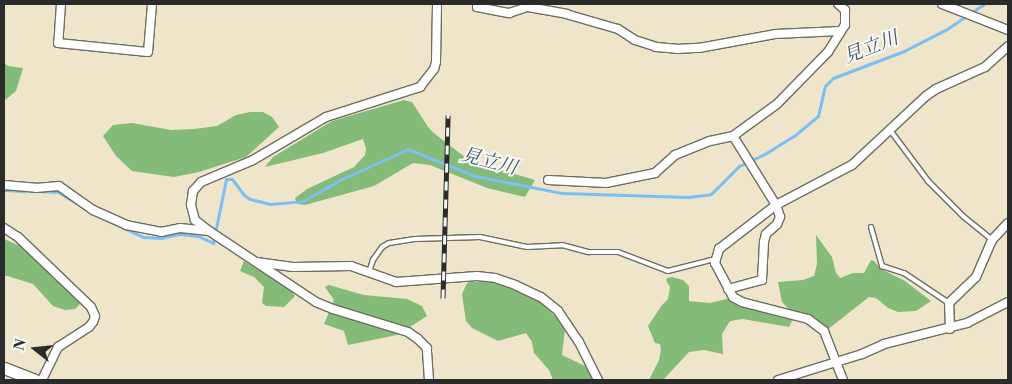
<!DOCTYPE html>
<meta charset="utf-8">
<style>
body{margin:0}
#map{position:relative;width:1012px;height:384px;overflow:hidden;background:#eee5cb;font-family:"Libre Bodoni","Noto Serif JP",serif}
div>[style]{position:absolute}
.forest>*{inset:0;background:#84bb78}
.stream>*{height:3px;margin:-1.5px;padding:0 1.5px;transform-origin:1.5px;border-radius:1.5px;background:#7cbff2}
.roads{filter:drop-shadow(1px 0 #6f6c63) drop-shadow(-1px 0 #6f6c63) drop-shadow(0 1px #6f6c63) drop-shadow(0 -1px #6f6c63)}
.service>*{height:4px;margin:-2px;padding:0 2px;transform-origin:2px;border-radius:2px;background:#fff}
.minor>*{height:8px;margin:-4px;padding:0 4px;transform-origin:4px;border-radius:4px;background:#fff}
.secondary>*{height:11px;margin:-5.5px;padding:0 5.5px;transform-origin:5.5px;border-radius:5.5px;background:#fff}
.rail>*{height:5px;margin-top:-2.5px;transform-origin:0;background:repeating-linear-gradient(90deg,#f6f6f2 0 9px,#2b2b2b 0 18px);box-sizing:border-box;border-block:1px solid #2b2b2b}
span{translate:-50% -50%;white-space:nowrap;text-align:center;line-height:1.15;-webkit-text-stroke:4px #f6f6f2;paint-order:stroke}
.water-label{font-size:19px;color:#435767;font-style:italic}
.frame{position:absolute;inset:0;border:5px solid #2b2b2b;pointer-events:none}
.north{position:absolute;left:10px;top:324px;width:50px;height:50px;-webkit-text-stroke:4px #f6f6f2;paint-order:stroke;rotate:286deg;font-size:14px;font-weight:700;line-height:20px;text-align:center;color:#2b2b2b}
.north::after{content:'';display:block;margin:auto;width:18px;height:22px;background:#2b2b2b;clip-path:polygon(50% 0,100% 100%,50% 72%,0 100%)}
</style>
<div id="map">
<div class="forest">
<div style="clip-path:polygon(4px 63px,8px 66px,23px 68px,16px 91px,4px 101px)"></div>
<div style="clip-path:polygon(404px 100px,412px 102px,428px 127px,435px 134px,470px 161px,535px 180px,525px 197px,487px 188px,430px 165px,413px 163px,374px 186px,305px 205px,297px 204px,295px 198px,307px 189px,354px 167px,365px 155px,366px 149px,363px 139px,323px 153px,265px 167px,273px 157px,332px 121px)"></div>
<div style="clip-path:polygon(250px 112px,263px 112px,272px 117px,279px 127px,246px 157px,199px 172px,174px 177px,132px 171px,116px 156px,103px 136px,113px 125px,132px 123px,171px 130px,194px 129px,217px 126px,236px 115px)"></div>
<div style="clip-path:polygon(816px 235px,832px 257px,836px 273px,840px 278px,853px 273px,864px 273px,871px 260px,874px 261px,881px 269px,905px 281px,931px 301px,916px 311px,898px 312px,888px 308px,876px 298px,869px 297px,827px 330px,810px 317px,792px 312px,782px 302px,778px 282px,803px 280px,814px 276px,817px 264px)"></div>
<div style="clip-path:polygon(4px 239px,20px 246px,81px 303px,75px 309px,65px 310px,53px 306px,33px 284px,4px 275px)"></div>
<div style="clip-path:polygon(244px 261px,290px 290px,295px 296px,284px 307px,266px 306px,262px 303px,264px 287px,254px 277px,240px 271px)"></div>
<div style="clip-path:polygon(672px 277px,683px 280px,689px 286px,689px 301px,710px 303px,730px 298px,739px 305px,793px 319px,789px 327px,743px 319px,730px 321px,722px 334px,723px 354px,704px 350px,689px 352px,663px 380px,649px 380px,659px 360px,661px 350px,660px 344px,655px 343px,648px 326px,662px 305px,668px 299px,670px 287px,666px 280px,667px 278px)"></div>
<div style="clip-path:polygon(470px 282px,489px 282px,513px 288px,540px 302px,559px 320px,565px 329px,562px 355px,585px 366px,593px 380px,553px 380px,549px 370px,534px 353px,532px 342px,526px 333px,498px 341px,472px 328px,466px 321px,462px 294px,467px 283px)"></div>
<div style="clip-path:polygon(329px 285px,364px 295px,407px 299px,422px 306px,427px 316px,397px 335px,348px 345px,344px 331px,324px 324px,334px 300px,325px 287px)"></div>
</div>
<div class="stream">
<div style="left:4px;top:190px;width:22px;rotate:3deg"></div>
<div style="left:39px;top:191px;width:19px;rotate:3deg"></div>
<div style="left:58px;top:192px;width:27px;rotate:31deg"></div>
<div style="left:98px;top:216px;width:50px;rotate:25deg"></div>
<div style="left:143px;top:237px;width:18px;rotate:3deg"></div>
<div style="left:161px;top:238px;width:18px;rotate:-13deg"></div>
<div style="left:179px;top:234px;width:19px;rotate:6deg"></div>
<div style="left:198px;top:236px;width:17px;rotate:25deg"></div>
<div style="left:213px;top:243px;width:65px;rotate:-78.5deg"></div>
<div style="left:226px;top:179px;width:6px"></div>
<div style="left:232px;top:179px;width:20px;rotate:53deg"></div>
<div style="left:244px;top:195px;width:7px;rotate:34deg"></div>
<div style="left:250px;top:199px;width:21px;rotate:14deg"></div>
<div style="left:270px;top:204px;width:33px;rotate:-5deg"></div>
<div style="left:303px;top:201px;width:45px;rotate:-29.4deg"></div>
<div style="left:342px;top:179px;width:72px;rotate:-24.4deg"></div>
<div style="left:408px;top:149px;width:72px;rotate:21.9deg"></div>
<div style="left:475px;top:176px;width:89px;rotate:11.1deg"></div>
<div style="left:562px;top:193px;width:126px;rotate:1.8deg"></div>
<div style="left:688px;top:197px;width:23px;rotate:-7deg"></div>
<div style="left:711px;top:194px;width:40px;rotate:-45deg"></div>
<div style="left:739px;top:166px;width:26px;rotate:-25deg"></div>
<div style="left:763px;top:155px;width:36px;rotate:-32deg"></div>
<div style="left:794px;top:136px;width:31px;rotate:-40deg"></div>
<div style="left:818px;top:116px;width:31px;rotate:-77deg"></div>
<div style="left:825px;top:86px;width:11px;rotate:-45deg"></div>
<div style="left:833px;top:78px;width:76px;rotate:-20.8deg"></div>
<div style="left:904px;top:51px;width:48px;rotate:-27.1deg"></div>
<div style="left:947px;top:29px;width:45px;rotate:-34deg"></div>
</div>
<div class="roads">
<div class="service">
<div style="left:890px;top:130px;width:64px;rotate:53.3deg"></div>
<div style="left:928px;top:181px;width:51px;rotate:45deg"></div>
<div style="left:964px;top:217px;width:36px;rotate:39deg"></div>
<div style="left:871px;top:227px;width:41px;rotate:74.2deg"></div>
<div style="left:882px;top:266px;width:23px;rotate:18deg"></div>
<div style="left:904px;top:273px;width:54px;rotate:33.7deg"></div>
<div style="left:369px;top:272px;width:13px;rotate:-72deg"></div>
<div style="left:373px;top:260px;width:16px;rotate:-55deg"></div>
<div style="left:382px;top:247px;width:8px;rotate:-30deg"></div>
<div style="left:389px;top:243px;width:26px;rotate:-9deg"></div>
<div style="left:415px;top:239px;width:65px;rotate:-1.8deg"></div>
<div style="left:480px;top:237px;width:48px;rotate:12deg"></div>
<div style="left:527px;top:247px;width:35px;rotate:-3deg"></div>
<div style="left:562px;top:245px;width:28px;rotate:15deg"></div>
<div style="left:589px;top:252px;width:29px"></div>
<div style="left:618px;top:252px;width:53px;rotate:20.8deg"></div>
<div style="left:668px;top:271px;width:49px;rotate:-14.3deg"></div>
</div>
<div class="minor">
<div style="left:61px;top:4px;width:39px;rotate:94deg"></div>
<div style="left:58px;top:43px;width:90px;rotate:5.7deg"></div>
<div style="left:148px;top:52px;width:48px;rotate:-85.2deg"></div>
<div style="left:477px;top:4px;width:3px;rotate:90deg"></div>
<div style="left:477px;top:7px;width:33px;rotate:11deg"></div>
<div style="left:509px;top:13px;width:20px;rotate:-18deg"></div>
<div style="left:528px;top:7px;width:39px;rotate:10deg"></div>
<div style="left:566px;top:14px;width:54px;rotate:16.1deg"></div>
<div style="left:618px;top:29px;width:20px;rotate:33deg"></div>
<div style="left:635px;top:40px;width:22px;rotate:18deg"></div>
<div style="left:656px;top:47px;width:21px;rotate:5deg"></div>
<div style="left:677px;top:49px;width:22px;rotate:-3deg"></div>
<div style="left:699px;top:48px;width:77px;rotate:-10.4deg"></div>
<div style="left:775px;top:34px;width:66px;rotate:-2.6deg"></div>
<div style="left:942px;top:4px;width:71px;rotate:21.5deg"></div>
<div style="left:548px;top:180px;width:58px;rotate:3deg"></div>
<div style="left:606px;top:183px;width:50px;rotate:-11.5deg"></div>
<div style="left:655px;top:173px;width:27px;rotate:-42deg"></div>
<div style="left:675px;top:155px;width:38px;rotate:-22deg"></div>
<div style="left:710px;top:141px;width:24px;rotate:-12deg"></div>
<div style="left:733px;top:136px;width:54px;rotate:-36deg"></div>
<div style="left:777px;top:104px;width:73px;rotate:-45.6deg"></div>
<div style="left:828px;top:52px;width:32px;rotate:-58deg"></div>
<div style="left:845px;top:25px;width:15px;rotate:-90deg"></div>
<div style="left:845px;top:10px;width:9px;rotate:-139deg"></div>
<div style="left:4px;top:185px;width:32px;rotate:5deg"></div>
<div style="left:36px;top:188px;width:23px;rotate:-5deg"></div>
<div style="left:59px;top:186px;width:42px;rotate:35.2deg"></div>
<div style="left:93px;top:210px;width:36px;rotate:24deg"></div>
<div style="left:126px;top:225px;width:36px;rotate:11deg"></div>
<div style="left:161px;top:232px;width:19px;rotate:-12deg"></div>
<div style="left:180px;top:228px;width:27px;rotate:6deg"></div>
<div style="left:4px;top:228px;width:17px;rotate:33deg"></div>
<div style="left:18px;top:237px;width:101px;rotate:43.8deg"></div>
<div style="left:91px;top:307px;width:10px;rotate:66deg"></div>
<div style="left:95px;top:316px;width:6px;rotate:108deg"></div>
<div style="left:93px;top:322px;width:6px;rotate:129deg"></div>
<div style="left:89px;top:327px;width:37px;rotate:147deg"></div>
<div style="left:58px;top:347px;width:37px;rotate:116deg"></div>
<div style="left:257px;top:262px;width:36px;rotate:8deg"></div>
<div style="left:293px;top:267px;width:58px;rotate:-1deg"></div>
<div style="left:351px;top:266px;width:48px;rotate:19.6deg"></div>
<div style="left:396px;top:282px;width:81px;rotate:-4.2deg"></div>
<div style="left:477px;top:276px;width:18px;rotate:6deg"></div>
<div style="left:495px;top:278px;width:21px;rotate:19deg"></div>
<div style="left:515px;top:285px;width:29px;rotate:25deg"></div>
<div style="left:541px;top:297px;width:22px;rotate:39deg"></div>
<div style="left:558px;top:311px;width:37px;rotate:56deg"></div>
<div style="left:579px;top:342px;width:42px;rotate:63.4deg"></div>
<div style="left:728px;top:289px;width:35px;rotate:-15deg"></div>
<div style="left:762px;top:280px;width:38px;rotate:-87deg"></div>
<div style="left:764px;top:242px;width:8px;rotate:-76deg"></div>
<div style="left:766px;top:234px;width:15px;rotate:-42deg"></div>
<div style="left:777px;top:224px;width:8px;rotate:-67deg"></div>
<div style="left:780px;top:217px;width:13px;rotate:-108deg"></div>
<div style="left:776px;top:205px;width:81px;rotate:-121.9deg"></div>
<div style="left:950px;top:329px;width:26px;rotate:-92deg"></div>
<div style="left:949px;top:303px;width:37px;rotate:-44deg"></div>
<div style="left:976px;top:277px;width:40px;rotate:-66.6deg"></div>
<div style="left:992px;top:240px;width:23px;rotate:-47deg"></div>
<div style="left:429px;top:380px;width:32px;rotate:-94deg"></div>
<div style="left:427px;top:348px;width:13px;rotate:-135deg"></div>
<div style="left:418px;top:339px;width:12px;rotate:-145deg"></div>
<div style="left:408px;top:332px;width:78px;rotate:-163deg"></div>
<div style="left:333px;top:309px;width:18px;rotate:-158deg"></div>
<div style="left:316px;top:302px;width:128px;rotate:-146.4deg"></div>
<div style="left:209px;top:231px;width:18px;rotate:-142deg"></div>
<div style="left:195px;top:220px;width:16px;rotate:-105deg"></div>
<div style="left:191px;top:205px;width:14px;rotate:-82deg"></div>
<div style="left:193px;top:191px;width:12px;rotate:-48deg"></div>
<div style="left:201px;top:182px;width:56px;rotate:-22.9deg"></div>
<div style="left:253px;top:160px;width:85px;rotate:-30.5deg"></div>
<div style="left:326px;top:117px;width:99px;rotate:-17.7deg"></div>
<div style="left:420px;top:87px;width:23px;rotate:-52deg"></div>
<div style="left:434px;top:69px;width:7px;rotate:-74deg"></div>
<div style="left:436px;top:62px;width:58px;rotate:-89deg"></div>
<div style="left:778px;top:380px;width:88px;rotate:-17.2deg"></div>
<div style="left:862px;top:354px;width:24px;rotate:-24deg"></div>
<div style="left:884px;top:344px;width:86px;rotate:-14.2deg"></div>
<div style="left:967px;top:323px;width:46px;rotate:-27.1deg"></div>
<div style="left:843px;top:380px;width:53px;rotate:-111.2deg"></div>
<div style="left:824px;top:331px;width:20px;rotate:-143deg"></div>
<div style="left:808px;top:319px;width:68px;rotate:-165.6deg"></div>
<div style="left:742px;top:302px;width:10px;rotate:-151deg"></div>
<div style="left:733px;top:297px;width:38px;rotate:-118deg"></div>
<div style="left:715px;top:263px;width:15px;rotate:-74deg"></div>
<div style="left:719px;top:249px;width:72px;rotate:-37.7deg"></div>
<div style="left:776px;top:205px;width:86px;rotate:-27.8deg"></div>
<div style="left:852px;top:165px;width:101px;rotate:-43deg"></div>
<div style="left:926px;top:96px;width:12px;rotate:-35deg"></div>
<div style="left:936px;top:89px;width:54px;rotate:-24.2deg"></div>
<div style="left:985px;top:67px;width:31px;rotate:-42deg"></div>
</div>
<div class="secondary">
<div style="left:4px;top:368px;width:33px;rotate:21deg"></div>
</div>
</div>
<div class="rail">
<div style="left:443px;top:298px;width:183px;rotate:-88.4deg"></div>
</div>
<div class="water-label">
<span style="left:871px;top:48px;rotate:-21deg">見立川</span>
<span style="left:489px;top:162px;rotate:15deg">見立川</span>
</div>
<div class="frame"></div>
<div class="north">N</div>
</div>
